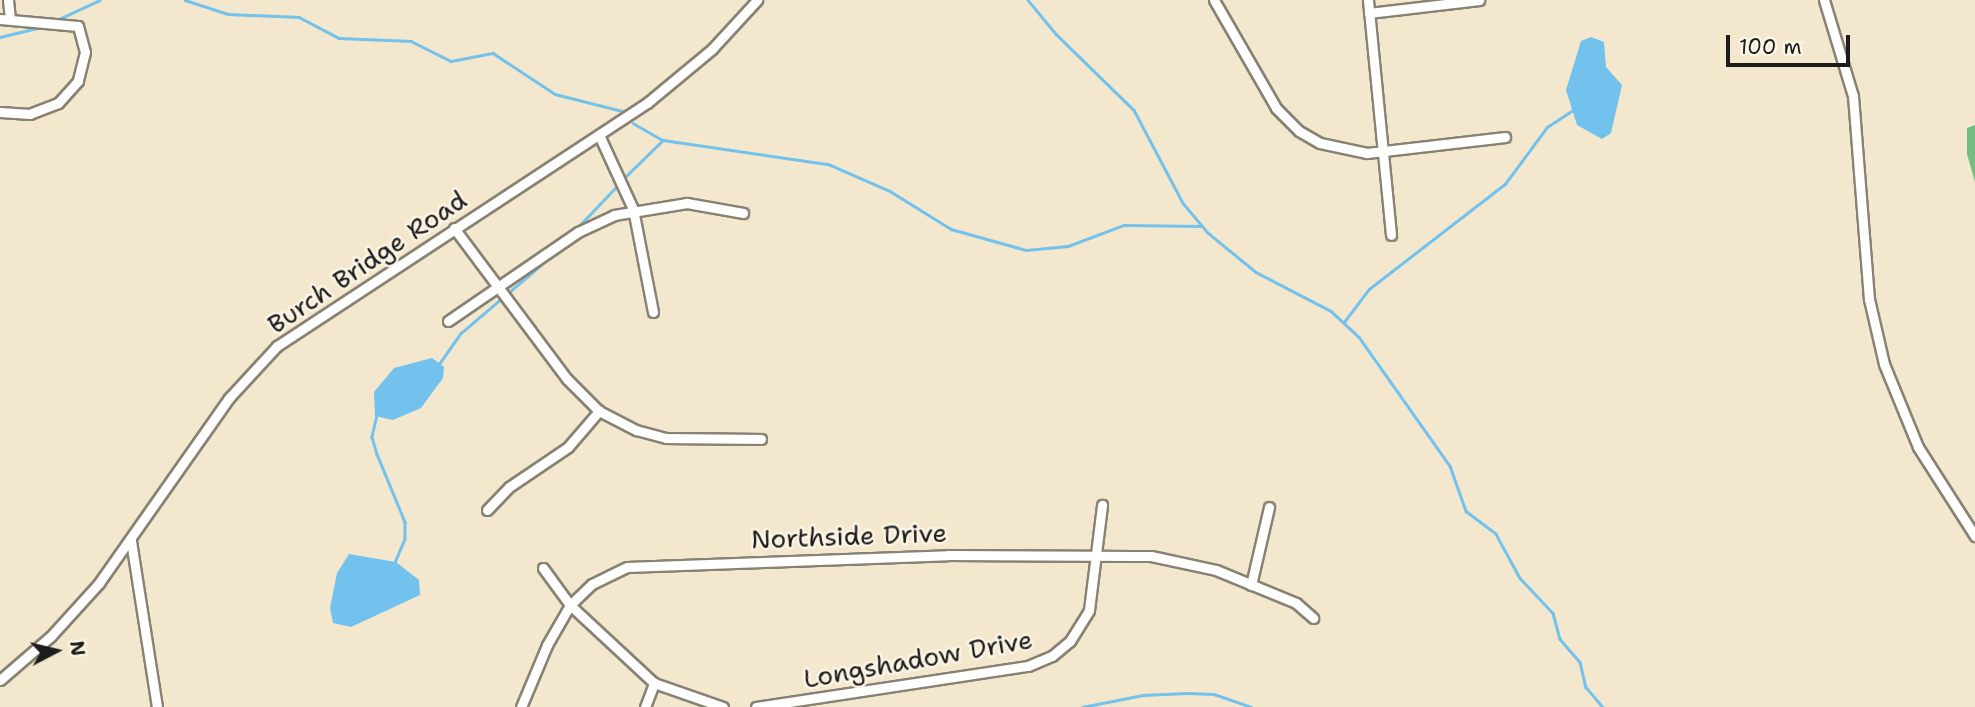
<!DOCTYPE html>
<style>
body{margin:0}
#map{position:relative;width:1975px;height:707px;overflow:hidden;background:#f3e8cd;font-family:"Shantell Sans",sans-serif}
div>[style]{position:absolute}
.forest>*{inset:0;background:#73bd84}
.water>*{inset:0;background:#72c2ed}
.stream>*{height:2.5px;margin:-1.25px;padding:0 1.25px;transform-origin:1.25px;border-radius:1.25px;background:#72c2ed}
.roads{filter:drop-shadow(2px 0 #888274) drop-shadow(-2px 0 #888274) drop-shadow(0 2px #888274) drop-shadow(0 -2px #888274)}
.minor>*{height:9px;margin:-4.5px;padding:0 4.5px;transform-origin:4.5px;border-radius:4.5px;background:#fff}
span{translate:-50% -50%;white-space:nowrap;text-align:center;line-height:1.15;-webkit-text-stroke:5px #fcf5e5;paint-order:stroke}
.street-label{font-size:26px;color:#1c1c1c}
.north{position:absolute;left:21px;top:616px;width:70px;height:70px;-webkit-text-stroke:5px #fcf5e5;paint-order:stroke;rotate:83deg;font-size:19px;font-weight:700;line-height:28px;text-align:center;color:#1c1c1c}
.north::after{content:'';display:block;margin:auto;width:24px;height:32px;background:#1c1c1c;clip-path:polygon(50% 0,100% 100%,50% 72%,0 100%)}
.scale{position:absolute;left:1726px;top:35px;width:124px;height:32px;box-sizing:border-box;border:4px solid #1c1c1c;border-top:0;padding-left:9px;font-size:21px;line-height:24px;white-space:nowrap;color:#1c1c1c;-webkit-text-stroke:5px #fcf5e5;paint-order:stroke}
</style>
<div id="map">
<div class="forest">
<div style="clip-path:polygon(1975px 125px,1975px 182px,1967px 154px,1967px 128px)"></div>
</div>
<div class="water">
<div style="clip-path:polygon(1591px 37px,1604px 42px,1606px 67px,1622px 85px,1611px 133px,1602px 139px,1577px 125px,1566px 90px,1581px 41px)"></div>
<div style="clip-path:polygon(432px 358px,444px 367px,443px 378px,421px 408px,393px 420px,375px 416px,374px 392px,394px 368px)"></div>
<div style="clip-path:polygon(349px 554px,396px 562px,419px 580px,420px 595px,351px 627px,333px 623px,330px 608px,337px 573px)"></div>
</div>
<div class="stream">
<div style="left:185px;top:0;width:45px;rotate:18deg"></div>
<div style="left:228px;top:14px;width:71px;rotate:2.4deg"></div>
<div style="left:299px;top:17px;width:45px;rotate:27.7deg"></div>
<div style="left:339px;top:38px;width:72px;rotate:2.4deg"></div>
<div style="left:411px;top:41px;width:45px;rotate:26.6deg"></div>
<div style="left:451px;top:61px;width:43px;rotate:-10.8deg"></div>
<div style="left:493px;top:53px;width:74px;rotate:33.5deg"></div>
<div style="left:555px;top:94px;width:69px;rotate:14.2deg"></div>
<div style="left:1028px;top:0;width:44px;rotate:50.5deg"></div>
<div style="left:1056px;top:34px;width:109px;rotate:44.3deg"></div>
<div style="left:1134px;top:110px;width:105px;rotate:62.2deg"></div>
<div style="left:1183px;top:203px;width:38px;rotate:50deg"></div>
<div style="left:1207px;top:232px;width:63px;rotate:39.2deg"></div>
<div style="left:1256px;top:272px;width:85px;rotate:27.5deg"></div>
<div style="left:1331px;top:311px;width:38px;rotate:43deg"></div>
<div style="left:1359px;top:337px;width:158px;rotate:54.8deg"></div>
<div style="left:1450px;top:466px;width:48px;rotate:70.4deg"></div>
<div style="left:1466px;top:511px;width:38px;rotate:37deg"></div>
<div style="left:1496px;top:534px;width:50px;rotate:61.4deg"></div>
<div style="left:1520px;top:578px;width:48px;rotate:46.7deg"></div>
<div style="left:1553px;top:613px;width:27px;rotate:75deg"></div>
<div style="left:1560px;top:639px;width:30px;rotate:49deg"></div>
<div style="left:1580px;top:662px;width:26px;rotate:77deg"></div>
<div style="left:1586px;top:687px;width:26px;rotate:50deg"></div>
<div style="left:57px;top:20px;width:47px;rotate:-24.9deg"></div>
<div style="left:0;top:37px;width:42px;rotate:-13.7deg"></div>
<div style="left:633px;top:123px;width:34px;rotate:30deg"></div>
<div style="left:663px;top:140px;width:167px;rotate:8.3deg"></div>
<div style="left:828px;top:164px;width:68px;rotate:23.5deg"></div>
<div style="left:890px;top:191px;width:72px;rotate:31.9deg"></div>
<div style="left:951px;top:229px;width:78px;rotate:15.6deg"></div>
<div style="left:1026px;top:250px;width:42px;rotate:-5.4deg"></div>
<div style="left:1068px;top:246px;width:60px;rotate:-20.6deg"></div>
<div style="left:1124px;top:225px;width:78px;rotate:0.7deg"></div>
<div style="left:623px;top:179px;width:56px;rotate:-44.3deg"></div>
<div style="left:575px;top:230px;width:64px;rotate:-46.3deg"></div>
<div style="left:1344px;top:322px;width:41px;rotate:-52.9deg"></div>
<div style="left:1369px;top:289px;width:172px;rotate:-37.7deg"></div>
<div style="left:1505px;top:184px;width:71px;rotate:-53.6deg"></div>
<div style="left:1547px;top:127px;width:30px;rotate:-33deg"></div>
<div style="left:439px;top:364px;width:38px;rotate:-55deg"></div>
<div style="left:461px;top:333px;width:123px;rotate:-40.4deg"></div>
<div style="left:377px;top:415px;width:23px;rotate:103deg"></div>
<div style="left:372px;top:437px;width:18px;rotate:74deg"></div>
<div style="left:377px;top:454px;width:74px;rotate:67.6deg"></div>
<div style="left:405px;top:522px;width:17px;rotate:90deg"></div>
<div style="left:405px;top:539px;width:26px;rotate:113deg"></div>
<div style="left:1082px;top:707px;width:62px;rotate:-11.1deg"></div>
<div style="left:1143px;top:695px;width:44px;rotate:-2.6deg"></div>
<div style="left:1187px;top:693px;width:27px;rotate:2deg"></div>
<div style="left:1214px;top:694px;width:39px;rotate:19deg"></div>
</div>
<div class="roads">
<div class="minor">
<div style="left:8px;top:0;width:19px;rotate:84deg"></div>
<div style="left:1214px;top:0;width:125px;rotate:60.1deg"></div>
<div style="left:1276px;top:108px;width:33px;rotate:45deg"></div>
<div style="left:1299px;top:131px;width:24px;rotate:30deg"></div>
<div style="left:1320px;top:143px;width:48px;rotate:12deg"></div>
<div style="left:1367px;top:153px;width:139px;rotate:-6.6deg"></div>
<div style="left:1368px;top:0;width:236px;rotate:84.4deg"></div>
<div style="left:1824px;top:0;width:100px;rotate:73.2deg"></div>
<div style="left:1853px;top:96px;width:204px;rotate:85.5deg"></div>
<div style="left:1869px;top:299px;width:67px;rotate:77deg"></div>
<div style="left:1884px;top:364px;width:90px;rotate:67.7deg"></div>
<div style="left:1918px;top:447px;width:106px;rotate:57.4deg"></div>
<div style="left:1369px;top:13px;width:111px;rotate:-6.7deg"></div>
<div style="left:0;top:19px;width:78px;rotate:5.1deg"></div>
<div style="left:78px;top:26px;width:27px;rotate:75deg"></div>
<div style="left:85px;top:52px;width:30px;rotate:104deg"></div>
<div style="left:78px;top:81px;width:30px;rotate:132deg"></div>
<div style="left:58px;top:103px;width:30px;rotate:159deg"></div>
<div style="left:30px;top:114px;width:30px;rotate:-176deg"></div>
<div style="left:599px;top:135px;width:81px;rotate:65.3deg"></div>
<div style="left:633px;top:209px;width:105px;rotate:79deg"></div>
<div style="left:454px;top:228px;width:189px;rotate:53.2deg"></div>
<div style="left:567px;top:379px;width:45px;rotate:45deg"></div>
<div style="left:599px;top:411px;width:42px;rotate:27.2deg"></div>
<div style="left:636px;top:430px;width:31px;rotate:15deg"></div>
<div style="left:666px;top:438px;width:95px;rotate:0.6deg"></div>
<div style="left:448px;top:321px;width:158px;rotate:-34.4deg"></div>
<div style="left:578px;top:232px;width:40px;rotate:-25deg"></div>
<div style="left:614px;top:215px;width:74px;rotate:-9.3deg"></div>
<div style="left:687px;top:203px;width:57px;rotate:10.1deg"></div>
<div style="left:487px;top:510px;width:32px;rotate:-46deg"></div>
<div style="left:509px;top:487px;width:71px;rotate:-34.1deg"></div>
<div style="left:568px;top:447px;width:48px;rotate:-49.3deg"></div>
<div style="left:131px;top:541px;width:168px;rotate:81.1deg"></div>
<div style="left:543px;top:568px;width:46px;rotate:53.9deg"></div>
<div style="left:570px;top:605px;width:115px;rotate:42.9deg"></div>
<div style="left:654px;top:683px;width:73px;rotate:19.2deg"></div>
<div style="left:1251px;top:585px;width:80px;rotate:-77deg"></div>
<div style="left:0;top:680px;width:67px;rotate:-40.8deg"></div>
<div style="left:51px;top:636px;width:72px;rotate:-47.8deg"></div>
<div style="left:99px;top:583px;width:226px;rotate:-54.9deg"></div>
<div style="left:229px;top:398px;width:71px;rotate:-47.3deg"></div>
<div style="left:277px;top:346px;width:443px;rotate:-33.3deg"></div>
<div style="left:647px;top:103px;width:85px;rotate:-39.7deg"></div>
<div style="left:712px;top:49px;width:67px;rotate:-47.4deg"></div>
<div style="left:521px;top:707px;width:67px;rotate:-67.2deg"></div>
<div style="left:547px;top:645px;width:46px;rotate:-60.1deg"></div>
<div style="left:570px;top:605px;width:30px;rotate:-44deg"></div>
<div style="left:592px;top:584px;width:39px;rotate:-26deg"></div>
<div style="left:627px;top:567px;width:321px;rotate:-2.1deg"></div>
<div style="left:948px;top:555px;width:203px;rotate:0.3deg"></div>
<div style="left:1151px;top:556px;width:66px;rotate:12.2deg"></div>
<div style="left:1216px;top:570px;width:87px;rotate:22.4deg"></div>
<div style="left:1296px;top:603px;width:23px;rotate:41deg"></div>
<div style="left:645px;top:707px;width:26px;rotate:-69deg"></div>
<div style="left:756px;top:707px;width:275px;rotate:-8.6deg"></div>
<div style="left:1028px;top:666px;width:26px;rotate:-23deg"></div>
<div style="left:1052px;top:656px;width:23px;rotate:-40deg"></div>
<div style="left:1070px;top:641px;width:36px;rotate:-58deg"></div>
<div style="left:1089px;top:610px;width:106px;rotate:-82.9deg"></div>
</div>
</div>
<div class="street-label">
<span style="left:367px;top:262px;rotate:-34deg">Burch Bridge Road</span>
<span style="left:849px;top:536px;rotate:-2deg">Northside Drive</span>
<span style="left:918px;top:659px;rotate:-10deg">Longshadow Drive</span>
</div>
<div class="north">N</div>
<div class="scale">100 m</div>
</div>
